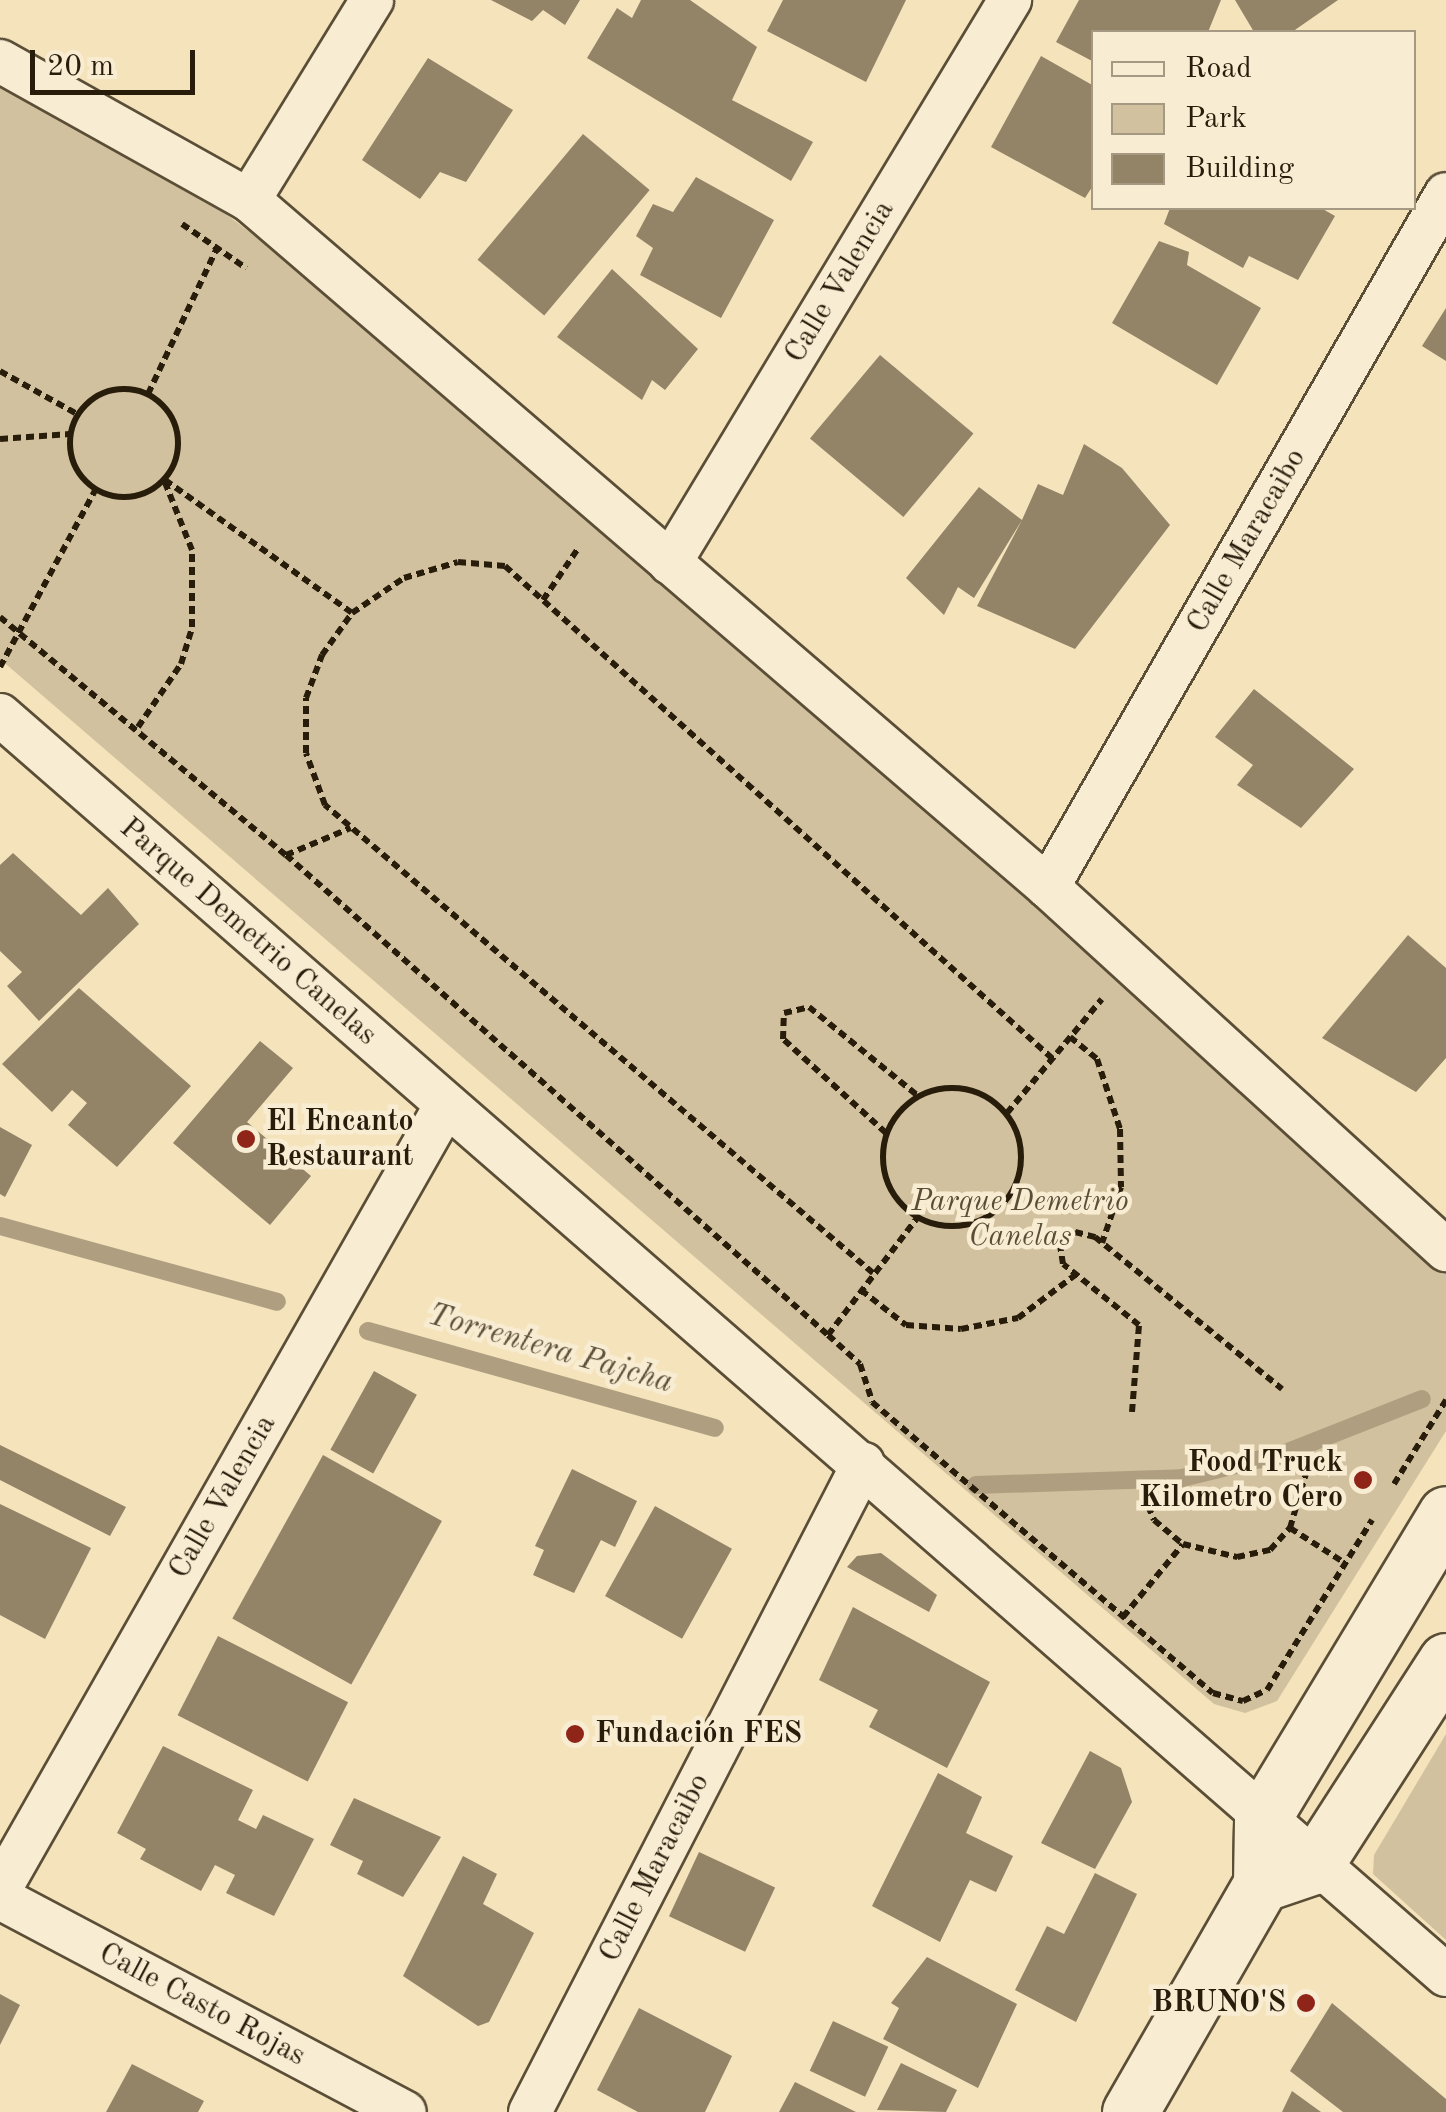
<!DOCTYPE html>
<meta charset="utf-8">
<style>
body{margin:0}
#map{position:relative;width:1446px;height:2112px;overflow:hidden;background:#f5e3bc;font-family:"Old Standard TT",serif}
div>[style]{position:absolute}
.green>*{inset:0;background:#d2c19e}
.stream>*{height:18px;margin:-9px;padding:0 9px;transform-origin:9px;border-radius:9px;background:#af9f80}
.building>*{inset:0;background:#938367;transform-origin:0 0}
.path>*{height:6px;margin-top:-3px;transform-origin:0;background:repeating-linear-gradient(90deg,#281c0b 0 8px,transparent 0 13px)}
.path>.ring{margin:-3px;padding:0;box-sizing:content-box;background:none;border:6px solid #281c0b;border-radius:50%}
.roads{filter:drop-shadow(2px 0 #5b4e37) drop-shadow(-2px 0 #5b4e37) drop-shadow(0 2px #5b4e37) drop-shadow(0 -2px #5b4e37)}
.street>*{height:42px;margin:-21px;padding:0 21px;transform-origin:21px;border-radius:21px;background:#f8edd3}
.secondary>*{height:55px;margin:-27.5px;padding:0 27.5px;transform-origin:27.5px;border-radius:27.5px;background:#f8edd3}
.dots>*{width:28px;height:28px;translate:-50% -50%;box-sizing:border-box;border:5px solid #f8edd3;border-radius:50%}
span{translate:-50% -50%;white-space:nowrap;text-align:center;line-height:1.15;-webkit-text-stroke:9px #f8edd3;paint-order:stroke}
.street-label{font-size:30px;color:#281c0b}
.poi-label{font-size:30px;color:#281c0b;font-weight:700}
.left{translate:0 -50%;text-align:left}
.right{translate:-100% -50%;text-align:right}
.park-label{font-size:30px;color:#5b4e37;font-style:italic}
.water-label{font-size:32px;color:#5e503a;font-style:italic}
.legend{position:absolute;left:1091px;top:30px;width:325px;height:180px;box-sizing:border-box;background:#f8edd3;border:2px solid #a59983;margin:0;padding:12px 18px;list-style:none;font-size:30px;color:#281c0b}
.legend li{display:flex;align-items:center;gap:20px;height:50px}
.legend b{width:50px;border:2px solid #a59983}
.scale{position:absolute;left:30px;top:50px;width:165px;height:45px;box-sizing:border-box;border:5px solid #281c0b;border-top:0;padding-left:12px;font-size:30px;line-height:35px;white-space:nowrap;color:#281c0b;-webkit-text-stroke:8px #f8edd3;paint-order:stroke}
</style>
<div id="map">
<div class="green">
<div style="clip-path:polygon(0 87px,226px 214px,313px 281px,1446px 1263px,1446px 1431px,1277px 1701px,1245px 1713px,1214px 1704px,0 659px)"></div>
<div style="clip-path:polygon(1446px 1734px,1446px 1940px,1373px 1874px,1374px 1855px)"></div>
</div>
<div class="stream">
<div style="left:0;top:1226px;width:287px;rotate:15.3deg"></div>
<div style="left:368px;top:1331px;width:360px;rotate:15.6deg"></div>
<div style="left:976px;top:1485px;width:206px;rotate:-1.9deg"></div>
<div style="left:1182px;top:1478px;width:106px;rotate:-13.6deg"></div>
<div style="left:1285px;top:1453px;width:147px;rotate:-21.5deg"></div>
</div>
<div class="building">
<div style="clip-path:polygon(491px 0,580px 0,565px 25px,543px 10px,532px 21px)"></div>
<div style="clip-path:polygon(641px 0,690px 0,757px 47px,732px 100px,813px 142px,791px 181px,587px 58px,617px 8px,632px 18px)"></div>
<div style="clip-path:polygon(783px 0,906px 0,866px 82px,767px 31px)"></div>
<div style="clip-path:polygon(1079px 0,1221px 0,1208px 32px,1094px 32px,1094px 62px,1056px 42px)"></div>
<div style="clip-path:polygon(1235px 0,1338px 0,1292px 32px,1254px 32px)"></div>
<div style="clip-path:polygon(1041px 56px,1094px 86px,1094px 184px,1085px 198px,991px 147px)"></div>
<div style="clip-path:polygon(428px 58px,513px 110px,466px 182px,440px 172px,420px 199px,362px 160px)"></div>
<div style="left:583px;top:134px;width:87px;height:164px;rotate:40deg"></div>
<div style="clip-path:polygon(696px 177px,774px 220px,721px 318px,640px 275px,653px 248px,636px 236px,653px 204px,673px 212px)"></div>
<div style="clip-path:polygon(1170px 208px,1321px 208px,1335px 216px,1298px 280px,1249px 256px,1243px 268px,1164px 224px)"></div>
<div style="clip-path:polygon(1159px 241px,1189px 252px,1187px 265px,1261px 308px,1217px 385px,1112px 323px)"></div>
<div style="clip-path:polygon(612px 269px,698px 349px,665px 390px,652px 380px,642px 400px,557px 337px)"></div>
<div style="clip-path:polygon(1446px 308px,1446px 361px,1422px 346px)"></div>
<div style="left:880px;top:355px;width:122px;height:109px;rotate:40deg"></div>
<div style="clip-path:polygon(1084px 444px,1122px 468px,1170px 525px,1075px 649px,977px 606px,1022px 520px,974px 598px,958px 587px,944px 615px,906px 578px,979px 487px,1022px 520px,1038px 484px,1063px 495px)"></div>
<div style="clip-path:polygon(1254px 689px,1354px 769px,1301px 828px,1237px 785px,1253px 765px,1215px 737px)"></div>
<div style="clip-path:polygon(13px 853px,81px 915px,108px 888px,139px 924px,39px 1021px,7px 986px,22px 972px,0 951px,0 865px)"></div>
<div style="clip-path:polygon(1408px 935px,1446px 968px,1446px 1058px,1416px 1092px,1322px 1038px)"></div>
<div style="clip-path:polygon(79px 988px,191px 1086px,117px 1167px,68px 1125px,87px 1103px,72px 1090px,52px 1112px,2px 1064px)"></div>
<div style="clip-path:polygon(260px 1041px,293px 1068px,247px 1122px,311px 1176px,270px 1225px,173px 1143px)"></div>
<div style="clip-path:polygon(0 1127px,32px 1145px,5px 1197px,0 1194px)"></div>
<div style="left:374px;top:1371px;width:49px;height:90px;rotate:29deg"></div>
<div style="clip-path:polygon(0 1445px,126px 1507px,110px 1536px,0 1480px)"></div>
<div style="left:323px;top:1455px;width:136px;height:187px;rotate:29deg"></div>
<div style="clip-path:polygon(572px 1469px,637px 1501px,615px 1547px,601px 1540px,574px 1593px,533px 1575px,544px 1550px,535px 1546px)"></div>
<div style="clip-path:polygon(0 1504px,91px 1548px,45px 1639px,0 1615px)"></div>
<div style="left:655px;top:1506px;width:88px;height:103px;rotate:29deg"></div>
<div style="clip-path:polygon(881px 1553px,937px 1595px,929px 1612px,847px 1567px,857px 1556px)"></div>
<div style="clip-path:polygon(853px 1607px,990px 1682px,947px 1768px,869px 1727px,878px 1710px,819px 1680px)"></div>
<div style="left:218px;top:1636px;width:146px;height:89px;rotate:27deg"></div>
<div style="clip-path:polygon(163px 1746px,253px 1790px,238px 1820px,256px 1829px,263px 1815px,314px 1839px,274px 1916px,226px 1893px,235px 1875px,215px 1865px,201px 1891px,140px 1859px,146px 1849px,117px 1833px)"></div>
<div style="clip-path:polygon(1090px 1751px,1121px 1768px,1132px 1802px,1095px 1869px,1041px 1843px)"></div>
<div style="clip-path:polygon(938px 1773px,982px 1797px,966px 1833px,1013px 1856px,996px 1892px,970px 1880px,940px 1942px,872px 1906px)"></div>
<div style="clip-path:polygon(354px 1798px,441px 1837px,403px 1897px,357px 1874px,363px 1861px,330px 1845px)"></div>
<div style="left:699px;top:1852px;width:84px;height:71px;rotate:25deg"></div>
<div style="clip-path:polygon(463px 1856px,497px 1874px,483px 1904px,534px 1933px,489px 2022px,478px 2026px,403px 1976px)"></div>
<div style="clip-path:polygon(1095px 1873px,1137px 1894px,1076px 2022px,1015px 1990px,1047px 1926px,1064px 1934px)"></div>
<div style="clip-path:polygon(927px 1957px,1017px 2004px,978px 2088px,883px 2039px,899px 2008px,891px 2003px)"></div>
<div style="clip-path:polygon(0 1994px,20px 2005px,0 2045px)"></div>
<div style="clip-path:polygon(1332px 2003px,1446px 2099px,1446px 2112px,1343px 2112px,1290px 2071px)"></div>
<div style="clip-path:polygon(639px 2008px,732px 2056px,705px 2112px,638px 2112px,597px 2090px)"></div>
<div style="left:833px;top:2021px;width:61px;height:55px;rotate:25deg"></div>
<div style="clip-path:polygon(901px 2063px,957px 2090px,946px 2112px,877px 2110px)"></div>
<div style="clip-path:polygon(132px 2064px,204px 2101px,198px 2112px,106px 2112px)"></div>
<div style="clip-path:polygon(795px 2082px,856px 2112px,779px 2112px)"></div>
<div style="clip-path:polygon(1292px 2091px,1321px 2112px,1282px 2112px)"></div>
</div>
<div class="path">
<div style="left:182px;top:224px;width:78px;rotate:34.5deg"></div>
<div style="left:0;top:371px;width:88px;rotate:29.2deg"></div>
<div class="ring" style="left:70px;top:389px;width:102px;height:102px"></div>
<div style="left:148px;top:394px;width:164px;rotate:-64.7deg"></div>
<div style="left:0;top:439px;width:70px;rotate:-4.1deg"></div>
<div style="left:165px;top:480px;width:229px;rotate:35.4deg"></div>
<div style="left:543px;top:600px;width:64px;rotate:-55.8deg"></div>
<div style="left:0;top:617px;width:372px;rotate:39.8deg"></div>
<div style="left:286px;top:855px;width:724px;rotate:41.53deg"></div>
<div style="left:828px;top:1335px;width:43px;rotate:42.2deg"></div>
<div style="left:860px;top:1364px;width:40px;rotate:72deg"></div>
<div style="left:872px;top:1402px;width:448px;rotate:40.5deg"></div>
<div style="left:1213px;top:1693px;width:31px;rotate:15deg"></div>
<div style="left:1243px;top:1701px;width:26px;rotate:-25deg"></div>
<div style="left:1267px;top:1690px;width:200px;rotate:-58.3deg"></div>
<div style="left:0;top:667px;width:202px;rotate:-61.7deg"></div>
<div style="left:138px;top:727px;width:76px;rotate:-55.7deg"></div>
<div style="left:181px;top:664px;width:39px;rotate:-73deg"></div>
<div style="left:192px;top:627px;width:77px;rotate:-90deg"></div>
<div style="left:192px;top:550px;width:75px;rotate:-111.8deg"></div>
<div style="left:286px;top:855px;width:70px;rotate:-22.6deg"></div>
<div style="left:1070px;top:1037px;width:35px;rotate:39deg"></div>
<div style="left:1097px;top:1059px;width:74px;rotate:71.8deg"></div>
<div style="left:1120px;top:1129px;width:58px;rotate:89deg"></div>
<div style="left:1121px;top:1187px;width:59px;rotate:108.7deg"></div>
<div class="ring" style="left:883px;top:1088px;width:132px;height:132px"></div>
<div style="left:1007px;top:1113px;width:148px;rotate:-50.2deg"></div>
<div style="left:886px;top:1133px;width:139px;rotate:-137.6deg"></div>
<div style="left:783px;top:1039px;width:26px;rotate:-88deg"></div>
<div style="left:784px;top:1013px;width:26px;rotate:-13deg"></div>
<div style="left:809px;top:1007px;width:141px;rotate:39.2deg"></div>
<div style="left:873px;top:1273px;width:721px;rotate:-139.5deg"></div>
<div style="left:325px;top:805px;width:55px;rotate:-110.1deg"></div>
<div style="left:306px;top:753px;width:55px;rotate:-90deg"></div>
<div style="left:306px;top:698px;width:46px;rotate:-69.6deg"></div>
<div style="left:322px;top:655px;width:52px;rotate:-54.5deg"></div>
<div style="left:352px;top:613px;width:63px;rotate:-33.9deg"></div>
<div style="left:404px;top:578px;width:56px;rotate:-16.5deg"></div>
<div style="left:458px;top:562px;width:47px;rotate:4.9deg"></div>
<div style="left:505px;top:566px;width:737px;rotate:41.98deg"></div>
<div style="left:861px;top:1290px;width:57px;rotate:37.9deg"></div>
<div style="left:906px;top:1325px;width:55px;rotate:4.2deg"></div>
<div style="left:961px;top:1329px;width:58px;rotate:-10.9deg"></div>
<div style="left:1018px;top:1318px;width:71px;rotate:-37deg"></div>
<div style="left:828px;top:1335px;width:147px;rotate:-52.7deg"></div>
<div style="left:1132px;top:1412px;width:87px;rotate:-85.4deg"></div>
<div style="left:1139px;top:1325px;width:97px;rotate:-141.2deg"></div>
<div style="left:1063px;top:1264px;width:19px;rotate:-99deg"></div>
<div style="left:1060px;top:1245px;width:20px;rotate:-41deg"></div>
<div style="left:1075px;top:1232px;width:21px;rotate:14deg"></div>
<div style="left:1095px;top:1237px;width:241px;rotate:39.1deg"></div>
<div style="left:1394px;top:1484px;width:99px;rotate:-58.2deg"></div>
<div style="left:1143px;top:1494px;width:28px;rotate:67deg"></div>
<div style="left:1154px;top:1520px;width:38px;rotate:40deg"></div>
<div style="left:1183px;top:1544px;width:56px;rotate:13.5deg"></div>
<div style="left:1237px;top:1557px;width:34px;rotate:-12deg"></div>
<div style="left:1270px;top:1550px;width:30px;rotate:-48deg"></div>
<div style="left:1290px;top:1528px;width:60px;rotate:-73.7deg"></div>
<div style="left:1290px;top:1528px;width:65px;rotate:32.5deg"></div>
<div style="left:1123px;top:1617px;width:94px;rotate:-50.6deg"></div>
</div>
<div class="roads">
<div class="street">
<div style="left:0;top:61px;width:285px;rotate:29.2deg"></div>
<div style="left:249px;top:200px;width:1054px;rotate:40.69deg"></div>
<div style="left:1048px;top:887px;width:539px;rotate:42.37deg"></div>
<div style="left:249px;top:200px;width:235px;rotate:-58.4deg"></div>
<div style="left:670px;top:563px;width:658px;rotate:-58.87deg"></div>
<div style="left:0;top:715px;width:1918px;rotate:41.07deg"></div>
<div style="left:1048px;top:887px;width:799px;rotate:-60.13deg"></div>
<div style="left:0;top:1889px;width:902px;rotate:-60.37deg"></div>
<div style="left:0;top:1898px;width:458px;rotate:27.9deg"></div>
<div style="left:530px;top:2112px;width:729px;rotate:-62.8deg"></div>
</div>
<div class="secondary">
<div style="left:1261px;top:1884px;width:56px;rotate:-18.8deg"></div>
<div style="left:1314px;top:1866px;width:244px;rotate:-57.2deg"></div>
<div style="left:1130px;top:2112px;width:263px;rotate:-60.1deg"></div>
<div style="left:1261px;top:1884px;width:65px;rotate:-89.1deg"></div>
<div style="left:1262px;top:1819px;width:356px;rotate:-58.9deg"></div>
</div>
</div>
<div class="dots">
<div style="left:246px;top:1139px;background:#8f2418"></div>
<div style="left:1363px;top:1480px;background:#8f2418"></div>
<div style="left:575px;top:1734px;background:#8f2418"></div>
<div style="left:1306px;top:2003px;background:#8f2418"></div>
</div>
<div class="street-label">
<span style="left:840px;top:282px;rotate:-59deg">Calle Valencia</span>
<span style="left:1247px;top:541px;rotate:-60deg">Calle Maracaibo</span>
<span style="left:248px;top:932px;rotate:41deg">Parque Demetrio Canelas</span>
<span style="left:223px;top:1497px;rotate:-60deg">Calle Valencia</span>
<span style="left:655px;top:1868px;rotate:-63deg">Calle Maracaibo</span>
<span style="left:202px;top:2005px;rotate:28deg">Calle Casto Rojas</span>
</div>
<div class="poi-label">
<span class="left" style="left:266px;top:1139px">El Encanto<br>Restaurant</span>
<span class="right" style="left:1343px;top:1480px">Food Truck<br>Kilometro Cero</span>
<span class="left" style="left:595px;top:1734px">Fundación FES</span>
<span class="right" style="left:1286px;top:2003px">BRUNO'S</span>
</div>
<div class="park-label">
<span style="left:1020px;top:1219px">Parque Demetrio<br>Canelas</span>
</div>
<div class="water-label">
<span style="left:550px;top:1350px;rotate:16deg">Torrentera Pajcha</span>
</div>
<ul class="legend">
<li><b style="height:12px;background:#f8edd3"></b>Road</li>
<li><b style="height:28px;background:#d2c19e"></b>Park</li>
<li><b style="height:28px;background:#938367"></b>Building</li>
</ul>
<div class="scale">20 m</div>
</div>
